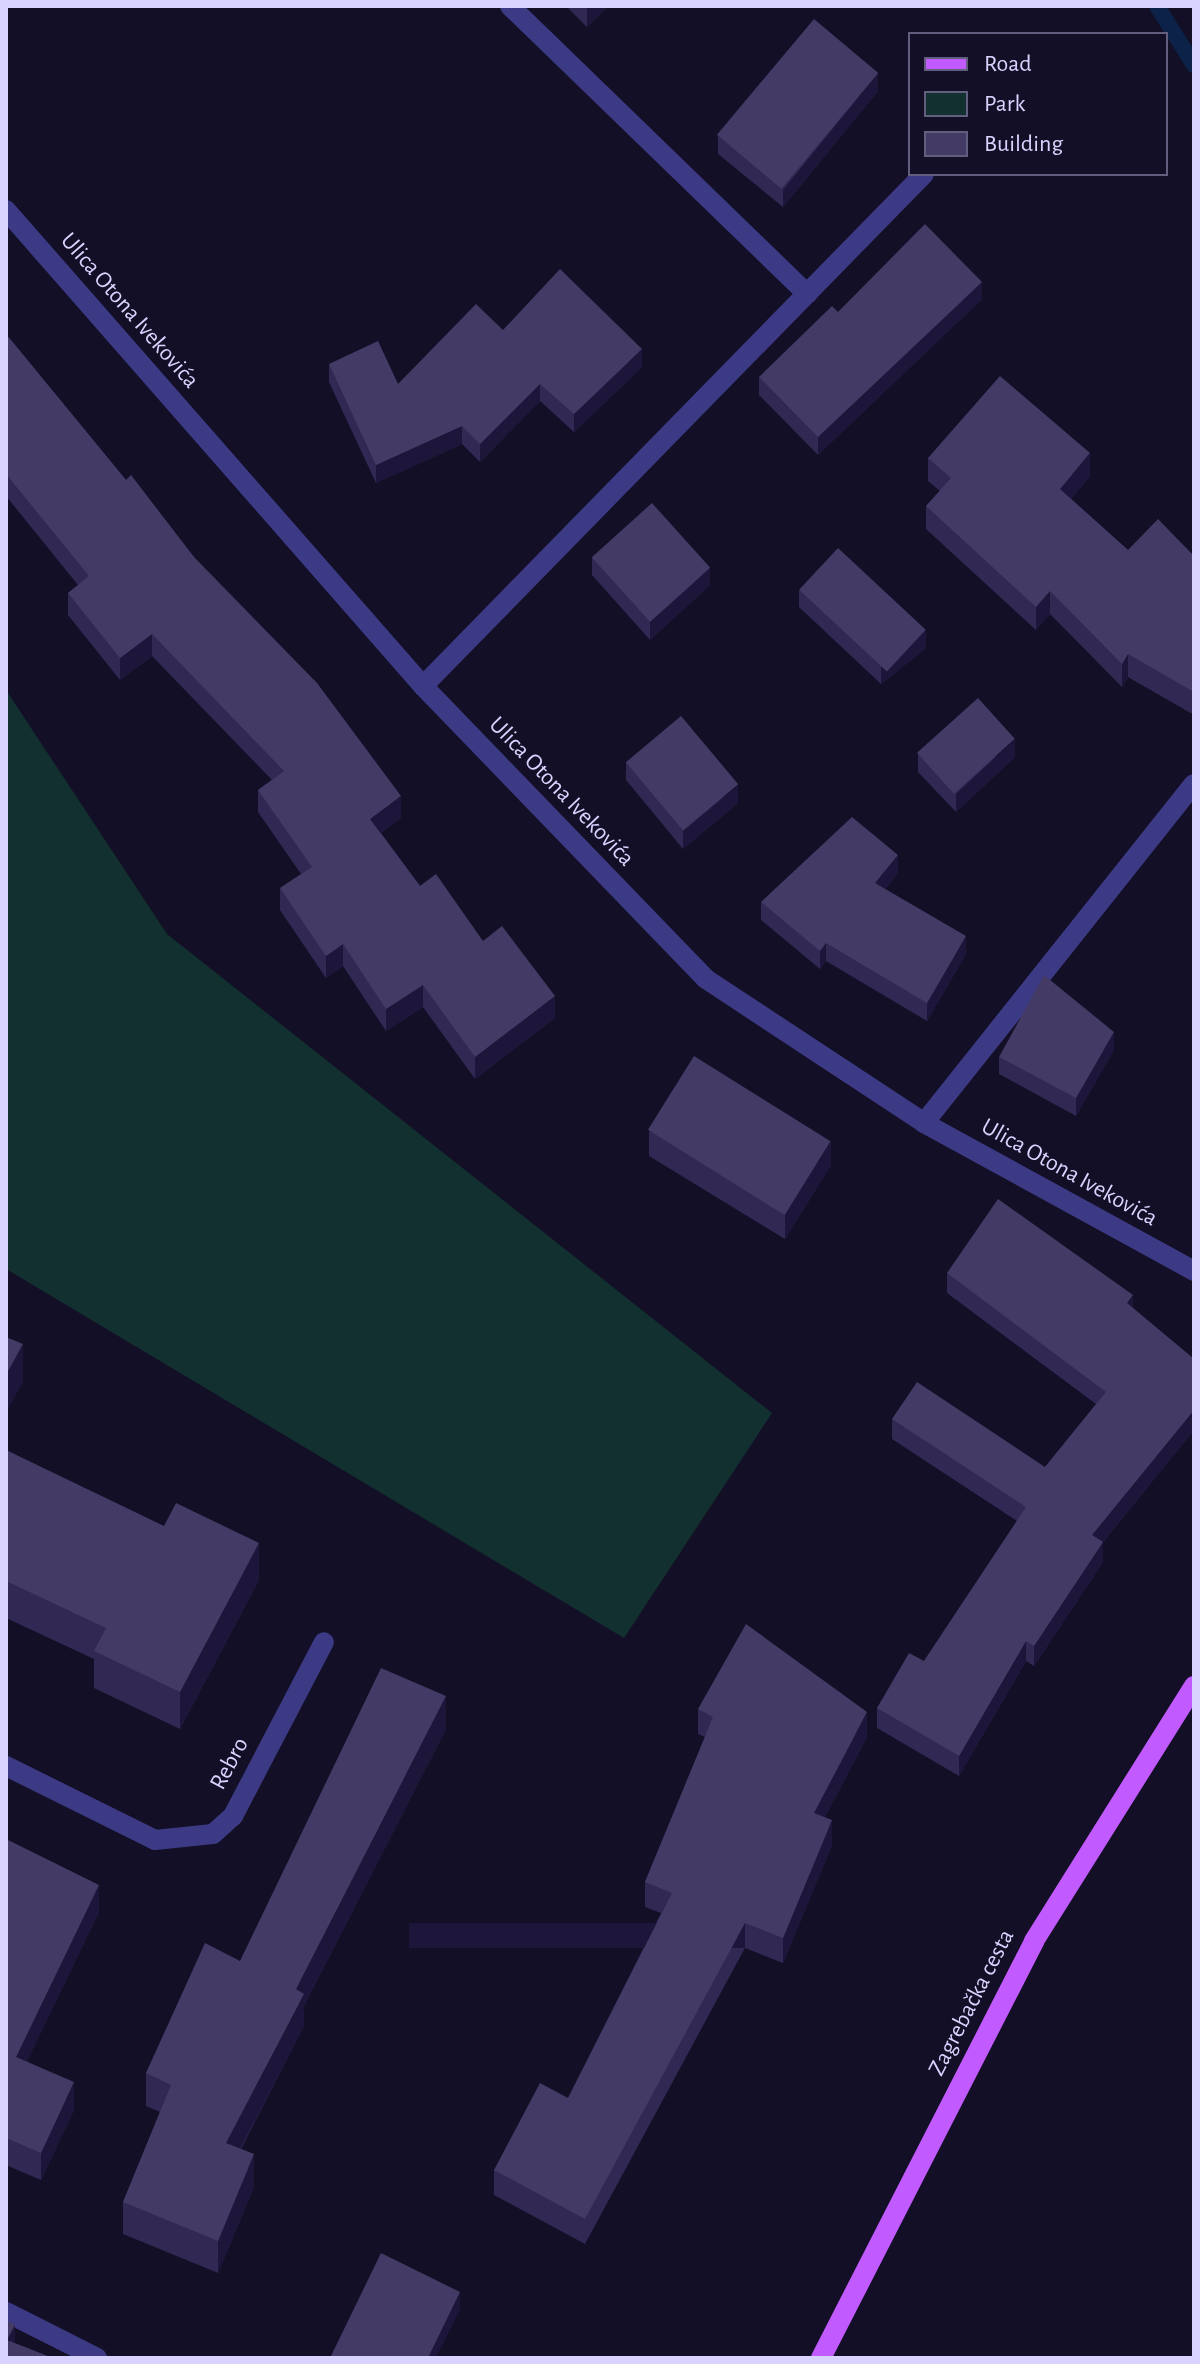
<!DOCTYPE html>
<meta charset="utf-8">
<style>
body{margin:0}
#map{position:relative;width:1200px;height:2364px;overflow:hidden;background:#130f26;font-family:"Alegreya Sans",sans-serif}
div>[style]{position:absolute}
.green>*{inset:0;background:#12302f}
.stream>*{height:16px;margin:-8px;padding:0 8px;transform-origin:8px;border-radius:8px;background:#0c2248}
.minor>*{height:20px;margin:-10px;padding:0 10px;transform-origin:10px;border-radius:10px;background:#3d3a85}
.major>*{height:20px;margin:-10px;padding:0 10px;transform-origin:10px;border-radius:10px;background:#c25bff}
.wall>*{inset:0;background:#312854}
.shaded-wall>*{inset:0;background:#1d163a;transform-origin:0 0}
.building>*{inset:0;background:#433a66;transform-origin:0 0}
span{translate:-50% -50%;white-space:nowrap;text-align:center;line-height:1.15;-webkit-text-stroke:8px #130f26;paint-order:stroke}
.street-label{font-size:24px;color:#d9d4ff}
.frame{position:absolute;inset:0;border:8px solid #d9d4ff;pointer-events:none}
.legend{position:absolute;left:908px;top:32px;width:260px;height:144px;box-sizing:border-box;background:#130f26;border:2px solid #625e7d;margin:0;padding:10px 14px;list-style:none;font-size:24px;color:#d9d4ff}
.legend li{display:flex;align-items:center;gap:16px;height:40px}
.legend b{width:40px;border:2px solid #625e7d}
</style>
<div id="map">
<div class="green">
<div style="clip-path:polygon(6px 690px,167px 934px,772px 1413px,624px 1638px,6px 1269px)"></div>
</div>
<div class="stream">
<div style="left:1157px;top:6px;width:70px;rotate:57.9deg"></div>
</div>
<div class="minor">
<div style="left:510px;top:6px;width:414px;rotate:44.1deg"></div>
<div style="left:6px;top:210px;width:633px;rotate:48.78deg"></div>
<div style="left:423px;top:686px;width:407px;rotate:46deg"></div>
<div style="left:706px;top:979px;width:261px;rotate:33.4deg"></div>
<div style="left:924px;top:1123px;width:308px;rotate:28.7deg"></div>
<div style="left:423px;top:686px;width:716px;rotate:-45.62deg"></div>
<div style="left:924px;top:1123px;width:433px;rotate:-51.5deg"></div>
<div style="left:6px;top:1766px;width:166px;rotate:26.4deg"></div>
<div style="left:155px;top:1840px;width:58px;rotate:-5.9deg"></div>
<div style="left:213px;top:1834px;width:27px;rotate:-42deg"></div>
<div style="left:233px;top:1816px;width:196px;rotate:-62.4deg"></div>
<div style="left:6px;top:2312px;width:102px;rotate:26.8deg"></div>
</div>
<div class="major">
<div style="left:821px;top:2358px;width:468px;rotate:-62.9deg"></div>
<div style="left:1034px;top:1941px;width:301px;rotate:-57.9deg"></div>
</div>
<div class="wall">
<div style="clip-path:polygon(566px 6px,608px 6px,587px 27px)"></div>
<div style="clip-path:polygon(878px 91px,783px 207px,718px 154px,718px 136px)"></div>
<div style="clip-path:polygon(982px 299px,818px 455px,759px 395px,759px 377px,838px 312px)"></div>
<div style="clip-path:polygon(503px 330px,642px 367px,574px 432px,540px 401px,480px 462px,462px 444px,376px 483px,329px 382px,329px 364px,398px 384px)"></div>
<div style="clip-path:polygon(6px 334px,126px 480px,194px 557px,401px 818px,381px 833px,420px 886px,483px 941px,555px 1018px,475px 1079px,423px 1007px,386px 1031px,343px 966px,326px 978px,280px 910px,280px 888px,301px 874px,258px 812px,258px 790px,272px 780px,152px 656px,120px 680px,68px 615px,68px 593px,78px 585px,6px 496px)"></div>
<div style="clip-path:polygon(928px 458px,1090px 476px,1071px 499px,1128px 550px,1194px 556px,1194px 715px,1128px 677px,1122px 687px,1050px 614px,1036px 630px,926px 529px,926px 506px,940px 491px,928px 481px)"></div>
<div style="clip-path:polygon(592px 557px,710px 585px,650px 640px,592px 575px)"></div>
<div style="clip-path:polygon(799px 590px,926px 648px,881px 684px,799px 607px)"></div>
<div style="clip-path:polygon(918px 754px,1015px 757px,956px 812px,918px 772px)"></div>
<div style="clip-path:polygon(626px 762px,738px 803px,683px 849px,626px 780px)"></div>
<div style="clip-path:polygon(898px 873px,885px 889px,966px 954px,927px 1021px,826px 961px,820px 969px,761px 920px,761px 902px)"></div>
<div style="clip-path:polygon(1114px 1050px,1076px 1116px,999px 1074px,999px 1057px)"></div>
<div style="clip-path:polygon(649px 1131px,831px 1165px,785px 1239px,649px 1156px)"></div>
<div style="clip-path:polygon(947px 1273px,1133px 1308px,1194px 1359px,1194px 1430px,1103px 1542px,1103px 1562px,1034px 1666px,1026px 1661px,959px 1776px,877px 1728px,877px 1708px,924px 1661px,1017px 1521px,892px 1439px,892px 1419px,1045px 1467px,1096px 1404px,947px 1293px)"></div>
<div style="clip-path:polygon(6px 1450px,259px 1580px,180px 1729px,94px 1688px,94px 1659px,6px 1618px)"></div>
<div style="clip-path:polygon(698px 1709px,867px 1737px,825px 1817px,832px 1845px,783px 1963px,745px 1948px,585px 2244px,494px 2195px,494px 2170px,568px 2098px,661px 1913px,645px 1907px,645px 1882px,705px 1737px,698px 1734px)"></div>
<div style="clip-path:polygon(446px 1729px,304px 2006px,304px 2026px,241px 2149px,254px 2187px,218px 2273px,123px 2234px,123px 2202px,160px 2112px,146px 2106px,146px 2073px,240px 1961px)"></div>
<div style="clip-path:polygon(6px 1839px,99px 1912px,27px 2061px,74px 2110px,41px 2180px,6px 2165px)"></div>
</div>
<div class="shaded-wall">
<div style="clip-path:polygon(587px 6px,608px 6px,587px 27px)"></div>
<div style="clip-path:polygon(878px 73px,878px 91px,783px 207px,783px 190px)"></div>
<div style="clip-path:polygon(982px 282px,982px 299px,818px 455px,818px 437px)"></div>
<div style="clip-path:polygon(642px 349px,642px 367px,574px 432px,574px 414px)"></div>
<div style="clip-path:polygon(540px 384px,540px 401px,480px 462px,480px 444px)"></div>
<div style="clip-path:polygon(462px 426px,462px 444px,376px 483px,376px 465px)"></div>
<div style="clip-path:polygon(1090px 453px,1090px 476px,1060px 512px,1060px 489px)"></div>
<div style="clip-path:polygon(710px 568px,710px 585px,650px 640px,650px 622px)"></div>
<div style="clip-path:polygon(1050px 591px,1050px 614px,1036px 630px,1036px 607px)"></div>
<div style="clip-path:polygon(926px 630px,926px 648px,881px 684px,881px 667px)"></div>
<div style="clip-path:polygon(152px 634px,152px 656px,120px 680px,120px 658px)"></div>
<div style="clip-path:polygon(1128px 654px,1128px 677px,1122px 687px,1122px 664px)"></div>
<div style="clip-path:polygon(1015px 739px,1015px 757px,956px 812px,956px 794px)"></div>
<div style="clip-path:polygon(738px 785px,738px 803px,683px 849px,683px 831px)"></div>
<div style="clip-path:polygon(401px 796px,401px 818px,370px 841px,370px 819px)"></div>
<div style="clip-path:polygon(898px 855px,898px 873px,875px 901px,875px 883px)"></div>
<div style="clip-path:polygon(966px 936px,966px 954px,927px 1021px,927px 1003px)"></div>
<div style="clip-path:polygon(826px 943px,826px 961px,820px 969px,820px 951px)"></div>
<div style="clip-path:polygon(343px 944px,343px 966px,326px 978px,326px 956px)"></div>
<div style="clip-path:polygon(423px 985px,423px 1007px,386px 1031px,386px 1009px)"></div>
<div style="clip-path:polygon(555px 996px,555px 1018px,475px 1079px,475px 1057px)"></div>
<div style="clip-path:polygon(1114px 1032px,1114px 1050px,1076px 1116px,1076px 1098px)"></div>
<div style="clip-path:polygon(831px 1140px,831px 1165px,785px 1239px,785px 1215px)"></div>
<div style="clip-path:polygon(1133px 1295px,1133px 1316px,1127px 1303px)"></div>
<div style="clip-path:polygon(23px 1344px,23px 1382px,6px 1413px,6px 1375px)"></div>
<div style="clip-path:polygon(1194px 1410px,1194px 1430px,1092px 1555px,1092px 1535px)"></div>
<div style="clip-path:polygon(1103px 1542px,1103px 1562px,1034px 1666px,1034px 1646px)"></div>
<div style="clip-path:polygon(259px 1543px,259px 1580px,180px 1729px,180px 1692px)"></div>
<div style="clip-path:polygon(1026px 1641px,1026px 1661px,959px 1776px,959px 1756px)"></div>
<div style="clip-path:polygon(446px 1696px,446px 1729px,304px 2006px,304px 2026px,226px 2176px,226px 2143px,296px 1989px)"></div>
<div style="clip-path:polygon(867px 1712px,867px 1737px,814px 1838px,814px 1813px)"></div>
<div style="clip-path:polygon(832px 1820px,832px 1845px,783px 1963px,783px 1938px)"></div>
<div style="clip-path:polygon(99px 1885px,99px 1912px,16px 2084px,16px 2057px)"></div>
<div style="left:745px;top:1923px;width:25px;height:336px;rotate:90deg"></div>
<div style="clip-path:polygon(74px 2082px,74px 2110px,41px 2180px,41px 2153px)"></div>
<div style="clip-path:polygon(254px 2154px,254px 2187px,218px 2273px,218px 2241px)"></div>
<div style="clip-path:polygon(460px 2292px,460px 2310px,436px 2358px,428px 2358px)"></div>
<div style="clip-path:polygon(15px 2325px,15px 2352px,7px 2340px)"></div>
</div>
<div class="building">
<div style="left:814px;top:19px;width:84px;height:151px;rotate:40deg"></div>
<div style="clip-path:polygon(925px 224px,982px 282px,818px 437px,759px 377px,832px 306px,838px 312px)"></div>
<div style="clip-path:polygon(560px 269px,642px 349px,574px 414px,540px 384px,480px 444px,462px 426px,376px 465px,329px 364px,378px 341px,398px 384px,476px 304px,503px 330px)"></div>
<div style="clip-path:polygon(6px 334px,126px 480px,131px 475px,194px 557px,317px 683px,401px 796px,370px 819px,420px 886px,436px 874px,483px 941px,502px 926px,555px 996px,475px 1057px,423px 985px,386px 1009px,343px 944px,326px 956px,280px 888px,312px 867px,258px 790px,284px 771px,152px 634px,120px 658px,68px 593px,89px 576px,6px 474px)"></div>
<div style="clip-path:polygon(1000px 376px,1090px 453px,1060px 489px,1128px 550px,1158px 519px,1194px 556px,1194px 692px,1128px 654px,1122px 664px,1050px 591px,1036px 607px,926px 506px,951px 478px,928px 458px)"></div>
<div style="left:652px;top:503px;width:87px;height:81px;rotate:48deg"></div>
<div style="left:838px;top:548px;width:120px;height:57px;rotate:43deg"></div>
<div style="left:978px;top:698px;width:55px;height:82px;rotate:48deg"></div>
<div style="left:681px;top:716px;width:89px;height:72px;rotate:50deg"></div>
<div style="clip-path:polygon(852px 817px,898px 855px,875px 883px,966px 936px,927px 1003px,826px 943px,820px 951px,761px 902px)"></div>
<div style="clip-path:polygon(1044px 975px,1114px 1032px,1076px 1098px,999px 1057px)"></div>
<div style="left:694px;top:1056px;width:161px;height:87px;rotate:32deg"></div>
<div style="clip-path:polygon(998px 1199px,1133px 1295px,1127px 1303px,1194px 1359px,1194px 1410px,1092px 1535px,1103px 1542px,1034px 1646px,1026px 1641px,959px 1756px,877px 1708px,909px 1653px,924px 1661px,1026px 1507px,892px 1419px,917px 1382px,1045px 1467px,1106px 1392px,947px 1273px)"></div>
<div style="clip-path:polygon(6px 1337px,23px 1344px,6px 1375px)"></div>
<div style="clip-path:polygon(6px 1450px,164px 1526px,176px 1503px,259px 1543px,180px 1692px,94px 1651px,106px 1628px,6px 1581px)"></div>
<div style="clip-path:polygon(746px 1624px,867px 1712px,814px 1813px,832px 1820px,783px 1938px,745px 1923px,585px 2219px,494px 2170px,540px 2083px,568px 2098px,672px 1893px,645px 1882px,713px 1717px,698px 1709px)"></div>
<div style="clip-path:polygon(381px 1668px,446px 1696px,296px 1989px,304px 1994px,226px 2143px,254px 2154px,218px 2241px,123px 2202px,171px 2085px,146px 2073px,205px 1943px,240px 1961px)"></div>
<div style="clip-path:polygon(6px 1839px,99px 1885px,16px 2057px,74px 2082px,41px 2153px,6px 2138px)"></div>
<div style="clip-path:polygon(381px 2253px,460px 2292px,428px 2358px,330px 2358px)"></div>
<div style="clip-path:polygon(6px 2320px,15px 2325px,7px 2340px,53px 2358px,6px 2358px)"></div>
</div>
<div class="street-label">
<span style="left:129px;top:311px;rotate:49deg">Ulica Otona Ivekovića</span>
<span style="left:561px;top:792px;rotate:46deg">Ulica Otona Ivekovića</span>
<span style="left:1069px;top:1173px;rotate:29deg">Ulica Otona Ivekovića</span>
<span style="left:230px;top:1764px;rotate:-62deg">Rebro</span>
<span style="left:972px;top:2003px;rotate:-63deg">Zagrebačka cesta</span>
</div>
<div class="frame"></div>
<ul class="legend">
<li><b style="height:10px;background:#c25bff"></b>Road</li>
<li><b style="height:22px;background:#12302f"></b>Park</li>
<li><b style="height:22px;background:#433a66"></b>Building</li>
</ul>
</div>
